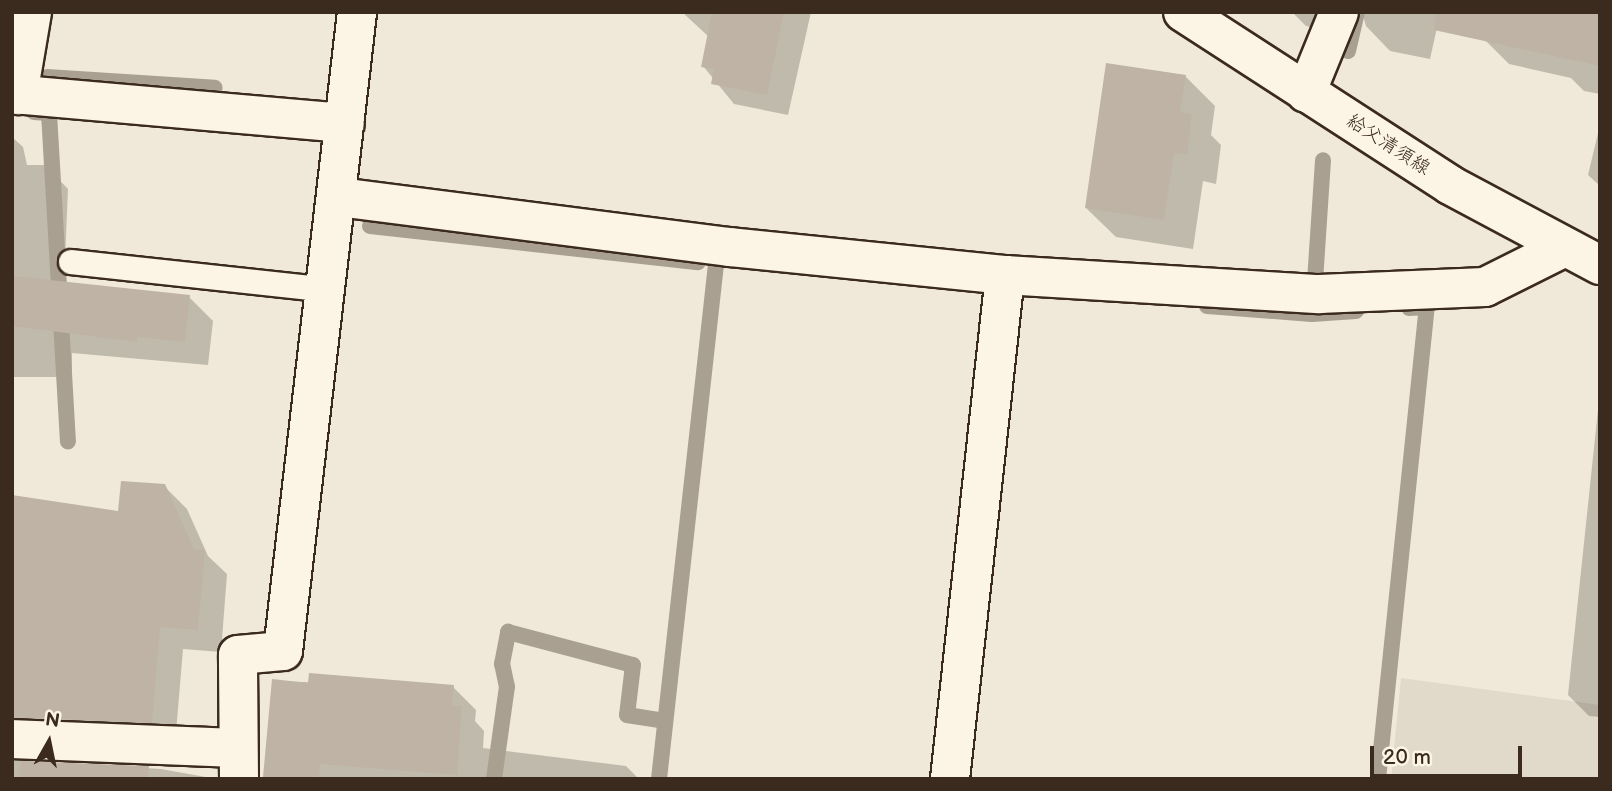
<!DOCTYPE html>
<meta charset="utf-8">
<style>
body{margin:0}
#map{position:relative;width:1612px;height:791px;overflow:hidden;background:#f0e9d9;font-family:"Balsamiq Sans","Klee One",sans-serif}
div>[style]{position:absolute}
.built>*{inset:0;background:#e1d9c9}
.shadow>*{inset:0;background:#0003}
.stream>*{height:16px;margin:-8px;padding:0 8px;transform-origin:8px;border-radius:8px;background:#aaa091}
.building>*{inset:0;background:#beb3a4}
.roads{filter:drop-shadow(2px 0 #3b2a1e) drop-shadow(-2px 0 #3b2a1e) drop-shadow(0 2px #3b2a1e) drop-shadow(0 -2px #3b2a1e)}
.lane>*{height:24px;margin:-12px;padding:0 12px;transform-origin:12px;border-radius:12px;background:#fcf5e5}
.street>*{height:38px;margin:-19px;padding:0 19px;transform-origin:19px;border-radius:19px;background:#fcf5e5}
.secondary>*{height:38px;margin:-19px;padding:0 19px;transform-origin:19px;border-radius:19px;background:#fcf5e5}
span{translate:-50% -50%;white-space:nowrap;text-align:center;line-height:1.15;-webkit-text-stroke:7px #fcf5e5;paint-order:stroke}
.street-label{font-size:19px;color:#3b2a1e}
.frame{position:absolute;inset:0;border:14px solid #3b2a1e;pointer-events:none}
.north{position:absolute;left:14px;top:707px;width:70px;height:70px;-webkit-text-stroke:5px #fcf5e5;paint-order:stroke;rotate:9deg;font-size:19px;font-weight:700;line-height:28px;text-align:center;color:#3b2a1e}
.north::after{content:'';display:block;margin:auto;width:24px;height:32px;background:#3b2a1e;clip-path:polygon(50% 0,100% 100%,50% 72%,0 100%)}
.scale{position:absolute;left:1370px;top:746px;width:152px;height:32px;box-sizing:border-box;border:4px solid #3b2a1e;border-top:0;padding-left:9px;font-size:21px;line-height:24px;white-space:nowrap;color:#3b2a1e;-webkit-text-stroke:5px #fcf5e5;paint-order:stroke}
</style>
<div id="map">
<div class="built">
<div style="clip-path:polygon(1401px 678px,1600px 705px,1600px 779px,1391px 779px)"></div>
</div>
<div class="shadow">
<div style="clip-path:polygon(682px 12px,811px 12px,788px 115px,734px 104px,703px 66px,709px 37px)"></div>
<div style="clip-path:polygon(1292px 12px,1600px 12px,1600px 94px,1584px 91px,1571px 78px,1509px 64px,1485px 40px,1438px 23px,1430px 59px,1390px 51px,1366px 26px,1363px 16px,1350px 18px,1340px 34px,1306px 26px)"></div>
<div style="clip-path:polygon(1185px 76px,1215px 106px,1211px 135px,1221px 145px,1216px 184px,1203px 181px,1193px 249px,1116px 237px,1086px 208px)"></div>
<div style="clip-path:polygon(1598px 133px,1600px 134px,1600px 186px,1588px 175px)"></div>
<div style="clip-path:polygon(12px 137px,23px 147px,27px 165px,45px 165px,68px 189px,64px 283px,189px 297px,213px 321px,208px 365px,72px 353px,72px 377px,12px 377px)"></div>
<div style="clip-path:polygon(1599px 400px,1600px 400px,1600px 717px,1589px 716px,1568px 695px)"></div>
<div style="clip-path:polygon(164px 486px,187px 509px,208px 556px,227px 574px,221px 652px,183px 649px,175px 745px,25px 742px,13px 760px,161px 769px,217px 779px,12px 779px,12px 638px,120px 513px)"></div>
<div style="clip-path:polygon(273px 681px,453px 687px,476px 710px,475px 721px,484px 731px,483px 748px,626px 766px,639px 779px,265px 779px)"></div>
</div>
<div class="stream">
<div style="left:1348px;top:51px;width:40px;rotate:-77deg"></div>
<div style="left:47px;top:77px;width:168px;rotate:3.7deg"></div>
<div style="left:34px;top:112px;width:15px;rotate:4deg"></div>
<div style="left:49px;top:113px;width:329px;rotate:86.7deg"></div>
<div style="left:370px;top:226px;width:330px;rotate:6.3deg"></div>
<div style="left:1315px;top:281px;width:121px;rotate:-86.2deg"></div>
<div style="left:1207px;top:306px;width:105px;rotate:4.4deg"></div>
<div style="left:1312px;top:314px;width:44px;rotate:-3.9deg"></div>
<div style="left:494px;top:779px;width:93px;rotate:-82deg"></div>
<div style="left:507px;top:687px;width:24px;rotate:-102deg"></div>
<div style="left:502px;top:664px;width:33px;rotate:-79deg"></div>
<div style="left:508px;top:632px;width:129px;rotate:14.8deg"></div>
<div style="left:633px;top:665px;width:50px;rotate:96.8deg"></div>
<div style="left:627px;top:715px;width:38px;rotate:9deg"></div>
<div style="left:659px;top:779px;width:518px;rotate:-83.68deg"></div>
<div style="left:716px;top:264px;width:6px;rotate:-81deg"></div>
<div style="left:717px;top:258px;width:5px;rotate:11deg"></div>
<div style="left:1378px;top:779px;width:475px;rotate:-84.1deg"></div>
<div style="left:1427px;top:307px;width:18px;rotate:177deg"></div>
</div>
<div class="building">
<div style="clip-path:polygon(712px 12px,784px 12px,767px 95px,711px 84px,714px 69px,701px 67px)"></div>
<div style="clip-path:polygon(1436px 12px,1600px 12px,1600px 66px,1434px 30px)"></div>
<div style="clip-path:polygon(1106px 63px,1186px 75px,1180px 112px,1192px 114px,1187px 155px,1174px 153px,1164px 220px,1085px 208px)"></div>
<div style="clip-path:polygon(12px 276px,190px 295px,185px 342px,138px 337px,137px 342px,12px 326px)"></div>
<div style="clip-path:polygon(121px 481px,165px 484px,194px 549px,205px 550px,198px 630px,160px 627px,152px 723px,12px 717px,12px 495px,118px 511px)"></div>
<div style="clip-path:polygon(309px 673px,454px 685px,452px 705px,462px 706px,457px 775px,320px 764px,319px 779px,263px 777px,272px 679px,308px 683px)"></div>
<div style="clip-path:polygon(21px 761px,149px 766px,148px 779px,18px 779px)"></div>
</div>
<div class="roads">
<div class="lane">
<div style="left:71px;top:262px;width:259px;rotate:6.2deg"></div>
</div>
<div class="street">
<div style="left:1306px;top:93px;width:87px;rotate:-67.8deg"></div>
<div style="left:12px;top:94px;width:334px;rotate:5deg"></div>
<div style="left:18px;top:95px;width:84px;rotate:-80.4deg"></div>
<div style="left:339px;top:197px;width:394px;rotate:7.3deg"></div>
<div style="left:730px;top:247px;width:276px;rotate:5.8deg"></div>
<div style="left:1005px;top:275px;width:315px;rotate:3.5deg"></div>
<div style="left:1319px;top:294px;width:166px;rotate:-2.4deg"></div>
<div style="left:1485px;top:287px;width:85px;rotate:-26.6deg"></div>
<div style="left:12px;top:739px;width:224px;rotate:2.3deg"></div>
<div style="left:239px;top:779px;width:124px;rotate:-90.5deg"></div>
<div style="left:238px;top:655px;width:45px;rotate:-5.1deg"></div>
<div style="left:283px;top:651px;width:643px;rotate:-83.39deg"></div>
<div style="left:950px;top:779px;width:507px;rotate:-83.77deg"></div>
</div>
<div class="secondary">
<div style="left:1183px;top:12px;width:318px;rotate:32.9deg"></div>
<div style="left:1450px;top:185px;width:170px;rotate:28.1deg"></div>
</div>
</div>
<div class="street-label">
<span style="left:1388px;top:145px;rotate:33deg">給父清須線</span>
</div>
<div class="frame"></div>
<div class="north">N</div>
<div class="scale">20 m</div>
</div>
